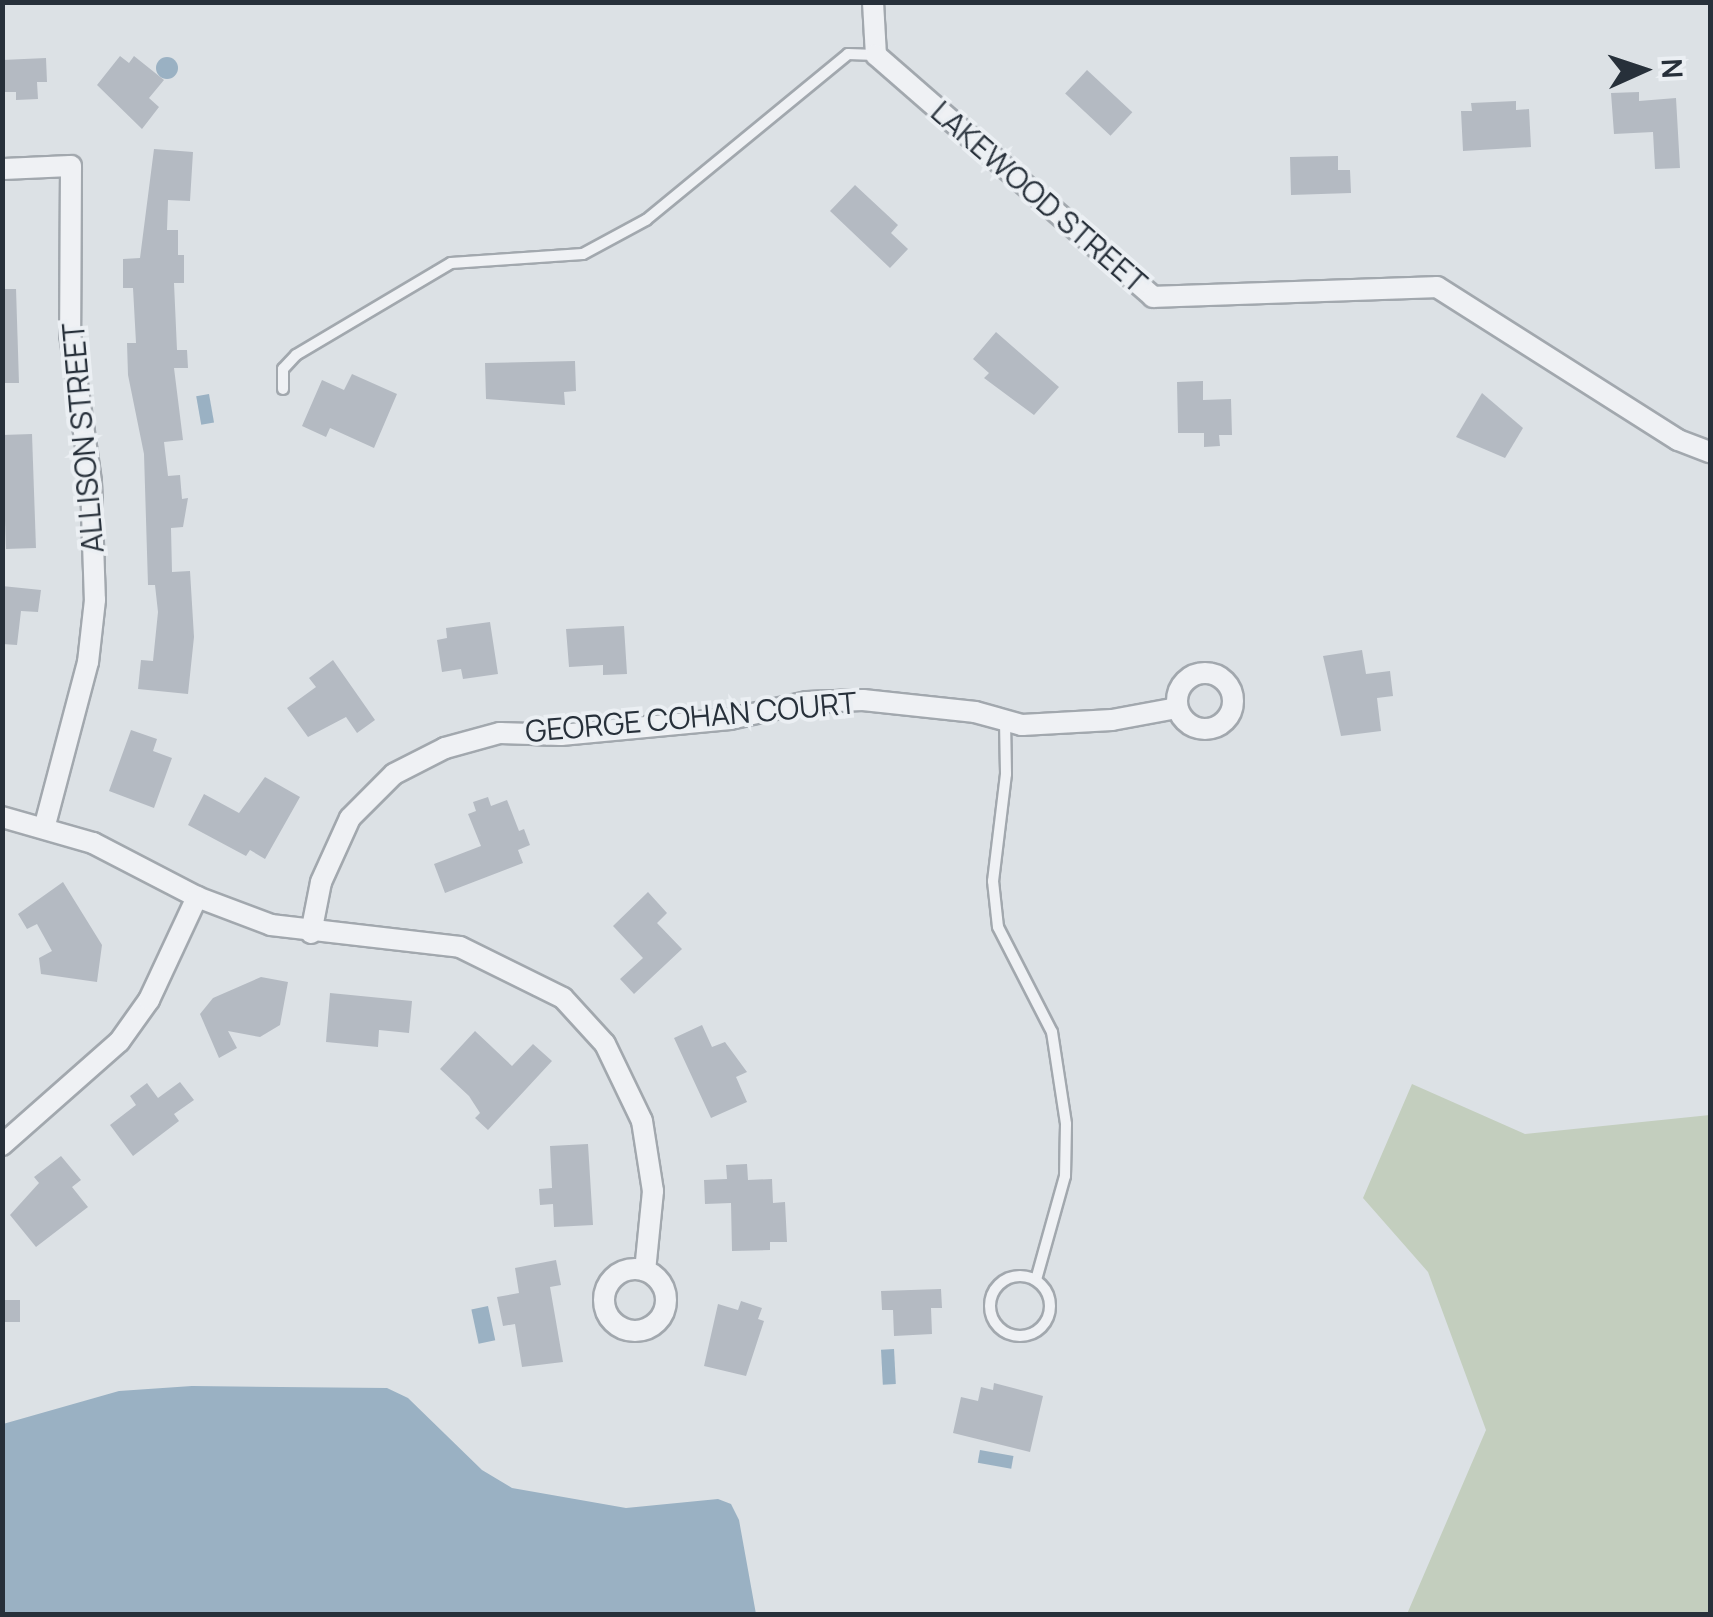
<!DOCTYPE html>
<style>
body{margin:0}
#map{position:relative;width:1713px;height:1617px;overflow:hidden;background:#dce1e5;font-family:Manrope,sans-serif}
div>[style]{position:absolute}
.green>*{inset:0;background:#c3cebe}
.water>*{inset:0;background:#9ab1c3;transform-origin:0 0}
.round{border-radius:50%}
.building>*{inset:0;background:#b4bac2;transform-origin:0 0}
.roads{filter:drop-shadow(2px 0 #a2a8ae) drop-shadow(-2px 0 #a2a8ae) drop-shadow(0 2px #a2a8ae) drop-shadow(0 -2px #a2a8ae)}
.service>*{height:10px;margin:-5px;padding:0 5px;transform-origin:5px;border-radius:5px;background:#eff1f4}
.service>.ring{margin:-5px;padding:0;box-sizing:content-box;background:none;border:10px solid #eff1f4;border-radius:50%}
.minor>*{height:20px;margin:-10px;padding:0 10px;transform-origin:10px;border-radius:10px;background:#eff1f4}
.minor>.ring{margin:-10px;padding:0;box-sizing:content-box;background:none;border:20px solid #eff1f4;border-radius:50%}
span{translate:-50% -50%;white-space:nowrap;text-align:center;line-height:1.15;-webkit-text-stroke:8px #ebeff3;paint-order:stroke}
.street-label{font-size:30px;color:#27303a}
.frame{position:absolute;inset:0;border:5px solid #27303a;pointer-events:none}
.north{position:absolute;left:1593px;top:20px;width:100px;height:100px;-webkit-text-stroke:8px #ebeff3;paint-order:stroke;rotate:87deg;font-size:28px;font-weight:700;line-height:40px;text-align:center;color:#27303a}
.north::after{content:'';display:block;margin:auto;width:35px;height:45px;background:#27303a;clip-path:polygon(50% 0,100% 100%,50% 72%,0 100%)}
</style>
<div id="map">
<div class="green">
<div style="clip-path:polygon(1412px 1084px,1525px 1134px,1710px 1115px,1710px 1614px,1407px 1614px,1486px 1430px,1428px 1272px,1363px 1198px)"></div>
</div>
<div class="water">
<div class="round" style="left:156px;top:57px;width:22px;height:22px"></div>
<div style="left:209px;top:394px;width:29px;height:13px;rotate:80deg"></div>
<div style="left:488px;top:1306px;width:35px;height:17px;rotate:78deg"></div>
<div style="left:894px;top:1349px;width:35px;height:13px;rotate:87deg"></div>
<div style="clip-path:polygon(192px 1386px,387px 1388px,408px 1398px,482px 1470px,512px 1488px,626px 1508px,718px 1499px,731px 1504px,739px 1520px,756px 1614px,3px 1614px,3px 1424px,119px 1391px)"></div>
<div style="left:980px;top:1450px;width:34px;height:13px;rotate:10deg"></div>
</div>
<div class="building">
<div style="clip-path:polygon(120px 56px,129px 63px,134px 56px,164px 80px,149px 98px,159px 107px,142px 129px,97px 85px)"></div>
<div style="clip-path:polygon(46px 58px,47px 82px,37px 82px,38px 99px,16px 100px,16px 92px,2px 92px,2px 60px)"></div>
<div style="left:1087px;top:70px;width:62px;height:32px;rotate:43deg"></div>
<div style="clip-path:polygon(1639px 92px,1639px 101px,1676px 98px,1680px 168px,1655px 169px,1653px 132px,1614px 134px,1611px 93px)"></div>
<div style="clip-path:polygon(1516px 101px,1516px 110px,1529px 109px,1531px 147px,1463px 151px,1461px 111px,1472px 111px,1471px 103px)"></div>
<div style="clip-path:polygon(154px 149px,193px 152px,190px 201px,168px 200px,167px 230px,178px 230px,178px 255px,184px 255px,184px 283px,174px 283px,177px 350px,187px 350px,188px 368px,174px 368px,183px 440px,164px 442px,168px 476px,180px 475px,182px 499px,188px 498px,183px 527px,171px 528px,172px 572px,190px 571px,194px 637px,188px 694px,138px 689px,141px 660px,153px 661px,158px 612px,155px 585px,148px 585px,144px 454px,128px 375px,127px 343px,136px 343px,133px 288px,123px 288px,123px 259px,140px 258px)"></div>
<div style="clip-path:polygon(1338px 156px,1338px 170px,1350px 170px,1351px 193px,1291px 195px,1290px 157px)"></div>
<div style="clip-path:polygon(855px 185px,898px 225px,891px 233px,908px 249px,890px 268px,830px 211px)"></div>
<div style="clip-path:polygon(2px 289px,16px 289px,19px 383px,2px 383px)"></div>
<div style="clip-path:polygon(996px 332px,1059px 387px,1034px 415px,984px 378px,989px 373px,973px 359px)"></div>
<div style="clip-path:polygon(575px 361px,576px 391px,564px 392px,565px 405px,486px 399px,485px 363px)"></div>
<div style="clip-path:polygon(352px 374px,397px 394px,374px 448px,330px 428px,326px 437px,302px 426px,322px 380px,344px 390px)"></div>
<div style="clip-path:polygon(1203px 381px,1203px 400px,1231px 399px,1232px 435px,1219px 435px,1220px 446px,1204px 447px,1204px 433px,1178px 433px,1177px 382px)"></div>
<div style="clip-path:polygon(1482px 393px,1523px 428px,1505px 458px,1456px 437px)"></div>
<div style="left:32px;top:434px;width:114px;height:30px;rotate:88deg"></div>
<div style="clip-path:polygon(2px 586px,41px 590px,38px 612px,21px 611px,17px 645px,2px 644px)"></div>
<div style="clip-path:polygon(490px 622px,498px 674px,463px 679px,461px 669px,442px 672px,437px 640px,447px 638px,446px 628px)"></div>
<div style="clip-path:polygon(624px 626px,627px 674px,603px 675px,603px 665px,569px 667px,566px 629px)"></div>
<div style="clip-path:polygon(1362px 650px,1366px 674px,1390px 671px,1393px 696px,1377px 698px,1381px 731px,1341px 736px,1323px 656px)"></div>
<div style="clip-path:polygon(333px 660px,375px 720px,357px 733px,346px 717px,308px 737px,287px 708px,316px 687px,309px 678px)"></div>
<div style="clip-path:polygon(131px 730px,157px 739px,153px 751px,172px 758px,154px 808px,109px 791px)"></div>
<div style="clip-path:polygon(265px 777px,300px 797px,265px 859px,250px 850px,246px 856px,188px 825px,204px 794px,239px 813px)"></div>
<div style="clip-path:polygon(488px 797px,491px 806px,507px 800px,519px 831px,524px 829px,530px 845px,518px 850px,523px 863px,445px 893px,434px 864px,481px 846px,468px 814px,476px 811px,473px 802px)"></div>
<div style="clip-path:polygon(63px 882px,102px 945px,97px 982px,41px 974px,39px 958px,52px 951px,37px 924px,27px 929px,18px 914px)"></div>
<div style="clip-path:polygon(648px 892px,667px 913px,657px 923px,682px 949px,634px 994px,620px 979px,643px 958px,613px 926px)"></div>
<div style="clip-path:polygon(261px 977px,288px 982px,280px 1025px,260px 1037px,228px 1031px,237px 1048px,219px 1058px,200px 1014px,213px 998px)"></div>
<div style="clip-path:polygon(330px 993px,412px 1001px,409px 1033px,379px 1030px,378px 1047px,326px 1042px)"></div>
<div style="clip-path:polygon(702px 1025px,712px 1047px,725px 1042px,747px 1072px,736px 1077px,747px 1102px,711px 1118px,674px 1038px)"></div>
<div style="clip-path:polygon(475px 1031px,512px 1066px,533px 1044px,552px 1061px,488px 1130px,475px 1118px,480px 1113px,469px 1096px,440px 1069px)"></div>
<div style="clip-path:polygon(180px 1082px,194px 1100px,174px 1114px,179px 1121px,133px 1156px,110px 1125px,136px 1105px,130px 1096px,147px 1083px,158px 1098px)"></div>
<div style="clip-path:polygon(588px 1144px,593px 1225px,554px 1227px,553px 1204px,540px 1205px,539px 1189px,552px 1188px,550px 1146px)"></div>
<div style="clip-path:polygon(61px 1156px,81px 1180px,72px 1187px,88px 1207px,36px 1247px,10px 1215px,39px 1183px,34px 1177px)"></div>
<div style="clip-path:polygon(747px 1164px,748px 1180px,772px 1179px,773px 1203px,785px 1202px,787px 1242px,770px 1242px,770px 1250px,732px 1251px,731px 1203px,705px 1204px,704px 1180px,727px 1179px,726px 1165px)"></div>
<div style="clip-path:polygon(556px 1260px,561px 1285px,550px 1287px,563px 1362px,522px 1367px,515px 1324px,503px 1326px,497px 1297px,519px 1293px,515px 1268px)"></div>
<div style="clip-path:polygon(941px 1289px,942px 1308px,931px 1308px,932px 1334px,894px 1336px,893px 1310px,882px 1310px,881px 1291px)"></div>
<div style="left:2px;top:1300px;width:18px;height:22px"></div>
<div style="clip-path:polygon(741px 1301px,762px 1308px,758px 1319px,764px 1321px,746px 1376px,704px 1366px,718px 1304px,738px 1310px)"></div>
<div style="clip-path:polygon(994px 1383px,1043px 1396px,1030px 1452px,953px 1433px,961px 1397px,978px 1401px,981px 1387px,993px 1390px)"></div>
</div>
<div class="roads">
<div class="service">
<div style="left:283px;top:389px;width:20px;rotate:-90deg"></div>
<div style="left:283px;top:369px;width:19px;rotate:-47deg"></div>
<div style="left:296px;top:355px;width:180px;rotate:-30.7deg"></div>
<div style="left:451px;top:263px;width:132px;rotate:-3.9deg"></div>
<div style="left:583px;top:254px;width:72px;rotate:-28.4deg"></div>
<div style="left:646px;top:220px;width:261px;rotate:-39.4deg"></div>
<div style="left:848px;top:54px;width:28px;rotate:2deg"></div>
<div style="left:1005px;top:721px;width:53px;rotate:88.9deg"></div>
<div style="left:1006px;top:774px;width:108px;rotate:96.9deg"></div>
<div style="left:993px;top:881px;width:46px;rotate:83.8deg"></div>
<div style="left:998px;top:927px;width:118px;rotate:62.8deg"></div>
<div style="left:1052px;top:1032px;width:93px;rotate:81.3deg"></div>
<div style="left:1066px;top:1124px;width:52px;rotate:91.1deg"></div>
<div style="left:1065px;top:1176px;width:108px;rotate:105.6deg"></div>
<div class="ring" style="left:990px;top:1276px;width:50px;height:50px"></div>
</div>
<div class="minor">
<div style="left:873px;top:2px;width:53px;rotate:86.8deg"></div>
<div style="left:876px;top:55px;width:368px;rotate:41.1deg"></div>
<div style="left:1153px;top:297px;width:284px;rotate:-2deg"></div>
<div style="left:1437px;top:287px;width:285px;rotate:32.4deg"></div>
<div style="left:1678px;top:440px;width:34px;rotate:21deg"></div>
<div style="left:2px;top:169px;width:69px;rotate:-2.5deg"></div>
<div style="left:71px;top:166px;width:168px;rotate:90.3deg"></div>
<div style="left:70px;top:334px;width:149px;rotate:81.9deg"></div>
<div style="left:91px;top:482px;width:118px;rotate:88.1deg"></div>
<div style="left:95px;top:600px;width:62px;rotate:96.4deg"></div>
<div style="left:88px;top:662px;width:169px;rotate:104.8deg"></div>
<div class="ring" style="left:1177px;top:673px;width:36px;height:36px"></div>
<div style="left:2px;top:817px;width:95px;rotate:15.9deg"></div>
<div style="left:93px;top:843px;width:117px;rotate:27.4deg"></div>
<div style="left:197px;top:897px;width:79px;rotate:20.7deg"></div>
<div style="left:271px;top:925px;width:190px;rotate:6.6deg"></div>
<div style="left:460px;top:947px;width:115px;rotate:26.3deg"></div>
<div style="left:563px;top:998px;width:62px;rotate:47.6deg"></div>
<div style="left:605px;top:1044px;width:85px;rotate:64.3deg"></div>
<div style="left:642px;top:1121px;width:71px;rotate:81.1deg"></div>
<div style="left:653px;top:1191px;width:80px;rotate:95.7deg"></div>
<div style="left:311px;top:933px;width:52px;rotate:-78.9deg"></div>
<div style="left:321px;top:882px;width:70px;rotate:-65.6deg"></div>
<div style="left:350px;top:818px;width:62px;rotate:-45deg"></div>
<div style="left:394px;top:774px;width:57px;rotate:-27deg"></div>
<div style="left:445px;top:748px;width:57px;rotate:-15.3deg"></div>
<div style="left:500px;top:733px;width:61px;rotate:1.9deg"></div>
<div style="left:561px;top:735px;width:170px;rotate:-5.4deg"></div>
<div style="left:730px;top:719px;width:79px;rotate:-12.4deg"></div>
<div style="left:807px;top:702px;width:56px;rotate:-2deg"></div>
<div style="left:863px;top:700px;width:113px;rotate:6.1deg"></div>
<div style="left:975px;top:712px;width:49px;rotate:15.5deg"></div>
<div style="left:1022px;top:725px;width:90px;rotate:-3.2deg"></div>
<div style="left:1112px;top:720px;width:66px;rotate:-10.5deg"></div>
<div style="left:2px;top:1145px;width:156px;rotate:-41.4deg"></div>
<div style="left:119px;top:1042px;width:52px;rotate:-54.5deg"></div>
<div style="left:149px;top:1000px;width:114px;rotate:-65deg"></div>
<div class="ring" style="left:604px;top:1269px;width:42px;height:42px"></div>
</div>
</div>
<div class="street-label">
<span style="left:1039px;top:197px;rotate:41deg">LAKEWOOD STREET</span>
<span style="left:83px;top:438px;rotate:-95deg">ALLISON STREET</span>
<span style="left:691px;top:717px;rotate:-5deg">GEORGE COHAN COURT</span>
</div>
<div class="frame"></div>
<div class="north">N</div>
</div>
